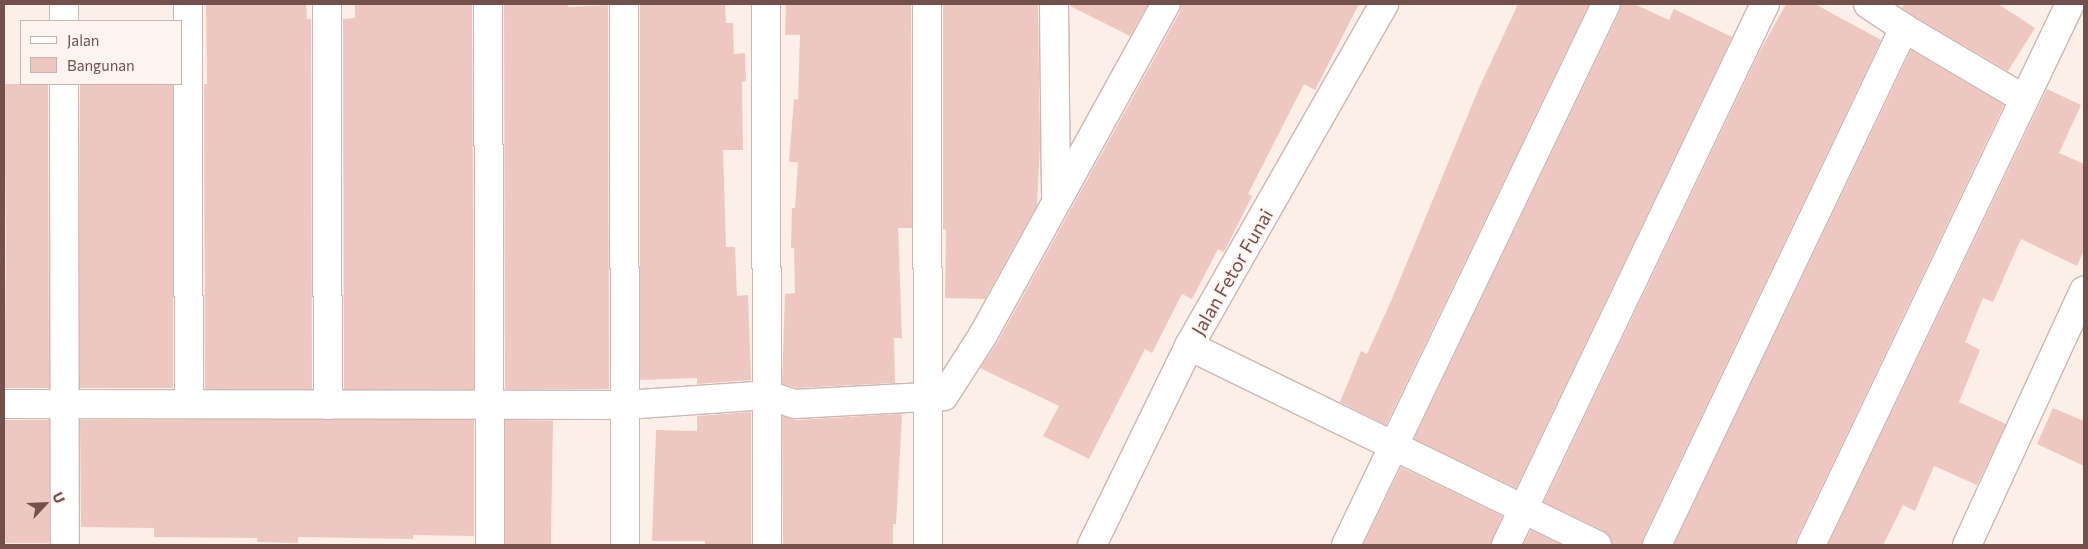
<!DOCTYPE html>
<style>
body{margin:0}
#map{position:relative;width:2088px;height:549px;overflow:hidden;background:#fbefe8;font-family:Commissioner,sans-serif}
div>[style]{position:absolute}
.building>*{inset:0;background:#efc7c1;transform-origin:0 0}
.roads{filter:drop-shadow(1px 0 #cfb6b1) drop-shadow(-1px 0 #cfb6b1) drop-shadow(0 1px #cfb6b1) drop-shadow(0 -1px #cfb6b1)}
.minor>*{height:28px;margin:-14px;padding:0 14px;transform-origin:14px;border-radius:14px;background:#fff}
span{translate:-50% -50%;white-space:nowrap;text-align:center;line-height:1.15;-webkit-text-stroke:4px #fef4ef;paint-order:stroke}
.street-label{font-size:19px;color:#74504d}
.frame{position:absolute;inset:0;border:5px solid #74504d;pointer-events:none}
.legend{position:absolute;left:20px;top:20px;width:162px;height:65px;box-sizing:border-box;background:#fef4ef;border:1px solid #c7b2ae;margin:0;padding:6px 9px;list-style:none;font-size:15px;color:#74504d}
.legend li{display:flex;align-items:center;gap:10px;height:25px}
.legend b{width:25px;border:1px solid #c7b2ae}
.north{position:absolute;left:20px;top:479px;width:50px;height:50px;-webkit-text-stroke:4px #fef4ef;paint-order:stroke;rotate:65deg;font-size:14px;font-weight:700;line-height:20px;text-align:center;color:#74504d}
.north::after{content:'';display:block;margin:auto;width:18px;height:22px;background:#74504d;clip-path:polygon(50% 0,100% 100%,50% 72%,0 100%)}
</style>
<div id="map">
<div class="building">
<div style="clip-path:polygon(206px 4px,306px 4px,307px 19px,311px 19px,312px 389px,205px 389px,204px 84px,207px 84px)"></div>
<div style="clip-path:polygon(355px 4px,472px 4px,474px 389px,344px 389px,343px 19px,355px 18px)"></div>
<div style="clip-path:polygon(504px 4px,568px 4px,568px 7px,608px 5px,609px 389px,505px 389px)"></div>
<div style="clip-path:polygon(640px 4px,725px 4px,726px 23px,733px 23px,734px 54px,745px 53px,746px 81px,742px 82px,743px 150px,723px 150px,726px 247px,735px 247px,737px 296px,748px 295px,751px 380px,697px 384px,697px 378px,640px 380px)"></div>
<div style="clip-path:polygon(786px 4px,911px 4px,912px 228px,898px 228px,902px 338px,894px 338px,895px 383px,797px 388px,782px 384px,785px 294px,795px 293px,794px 248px,791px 248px,792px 208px,795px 208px,798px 162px,789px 162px,794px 99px,798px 100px,800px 35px,785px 35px)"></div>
<div style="clip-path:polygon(943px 4px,1038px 4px,1040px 143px,1037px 205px,985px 299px,945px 298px,946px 230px,943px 229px)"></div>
<div style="clip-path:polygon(1070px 4px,1148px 4px,1130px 36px,1070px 6px)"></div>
<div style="clip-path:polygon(1182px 4px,1359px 4px,1315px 90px,1304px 84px,1248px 194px,1252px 196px,1224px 252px,1218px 249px,1192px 299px,1182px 294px,1152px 353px,1145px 349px,1089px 459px,1043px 436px,1059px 406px,980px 368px,997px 343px,1180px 12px)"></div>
<div style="clip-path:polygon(1518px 4px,1589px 4px,1386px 425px,1340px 402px,1361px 351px,1367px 354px,1391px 301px,1479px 88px)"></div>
<div style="clip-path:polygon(1621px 4px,1634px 4px,1669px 20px,1674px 9px,1732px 37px,1516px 488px,1414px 439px,1620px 11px)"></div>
<div style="clip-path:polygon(1786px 4px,1815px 4px,1881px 40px,1643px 538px,1642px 545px,1612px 545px,1610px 537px,1604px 531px,1544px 502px,1760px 51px)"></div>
<div style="clip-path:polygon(1904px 4px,1998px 4px,2035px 28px,2008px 71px,2018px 77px,1912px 15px,1902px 8px)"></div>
<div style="clip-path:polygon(1911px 50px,2004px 105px,1797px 538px,1796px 545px,1674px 545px)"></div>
<div style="clip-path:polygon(4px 84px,48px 84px,49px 388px,4px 388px,6px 254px)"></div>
<div style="left:80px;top:84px;width:93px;height:304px"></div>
<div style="clip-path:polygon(2047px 89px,2081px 105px,2059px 153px,2084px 164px,2084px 250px,2077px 266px,2021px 239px,1993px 302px,1983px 298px,1965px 342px,1980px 350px,1959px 402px,2006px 424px,1977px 485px,1934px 466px,1915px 511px,1903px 505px,1883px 545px,1828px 545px)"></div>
<div style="clip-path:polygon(2053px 408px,2084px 421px,2084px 466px,2037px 444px)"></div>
<div style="clip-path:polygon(751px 412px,751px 545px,705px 545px,705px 541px,652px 541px,656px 430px,697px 431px,697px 416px)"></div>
<div style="clip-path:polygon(897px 414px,902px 415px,896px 524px,893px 524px,893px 545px,783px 545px,782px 416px,796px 420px)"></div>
<div style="left:4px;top:420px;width:45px;height:123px"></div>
<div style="clip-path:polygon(80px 420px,474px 420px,474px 536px,413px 535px,413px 539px,298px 537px,298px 543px,257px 542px,257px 538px,154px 537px,154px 528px,81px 527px)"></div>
<div style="left:505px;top:420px;width:48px;height:125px;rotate:1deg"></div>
<div style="clip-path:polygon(1401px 467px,1502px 516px,1491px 545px,1363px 545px)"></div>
<div style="clip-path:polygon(1531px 530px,1562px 545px,1523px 545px)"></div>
</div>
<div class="roads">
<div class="minor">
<div style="left:64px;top:4px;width:17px;rotate:90deg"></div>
<div style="left:188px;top:4px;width:400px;rotate:89.9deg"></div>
<div style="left:327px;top:4px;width:401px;rotate:89.9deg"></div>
<div style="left:488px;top:4px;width:541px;rotate:89.79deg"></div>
<div style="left:624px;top:4px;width:541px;rotate:89.89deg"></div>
<div style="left:766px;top:4px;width:541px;rotate:89.89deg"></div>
<div style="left:927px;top:4px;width:541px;rotate:89.89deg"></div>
<div style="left:1054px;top:4px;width:196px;rotate:89.4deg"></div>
<div style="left:1868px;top:4px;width:43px;rotate:33.7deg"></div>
<div style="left:1904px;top:28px;width:139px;rotate:30.6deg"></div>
<div style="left:64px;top:84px;width:461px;rotate:89.9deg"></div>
<div style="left:1189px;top:346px;width:454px;rotate:26deg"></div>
<div style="left:4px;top:404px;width:621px;rotate:0.09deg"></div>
<div style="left:625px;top:405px;width:142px;rotate:-4deg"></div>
<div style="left:767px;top:395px;width:29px;rotate:18deg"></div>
<div style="left:795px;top:404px;width:149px;rotate:-3.1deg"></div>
<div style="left:944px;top:396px;width:72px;rotate:-57.4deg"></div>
<div style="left:983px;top:335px;width:378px;rotate:-61.1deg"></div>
<div style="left:1092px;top:545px;width:221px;rotate:-64deg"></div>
<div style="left:1189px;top:346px;width:394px;rotate:-60.3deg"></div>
<div style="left:1346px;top:545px;width:600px;rotate:-64.33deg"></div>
<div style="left:1506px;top:545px;width:600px;rotate:-64.42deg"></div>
<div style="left:1657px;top:545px;width:573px;rotate:-64.46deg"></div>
<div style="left:1811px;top:545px;width:600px;rotate:-64.42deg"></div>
<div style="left:1967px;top:545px;width:280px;rotate:-65.3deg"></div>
</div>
</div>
<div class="street-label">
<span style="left:1232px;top:272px;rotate:-60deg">Jalan Fetor Funai</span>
</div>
<div class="frame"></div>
<ul class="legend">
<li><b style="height:6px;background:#fff"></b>Jalan</li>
<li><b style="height:14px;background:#efc7c1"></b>Bangunan</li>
</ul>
<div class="north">U</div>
</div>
